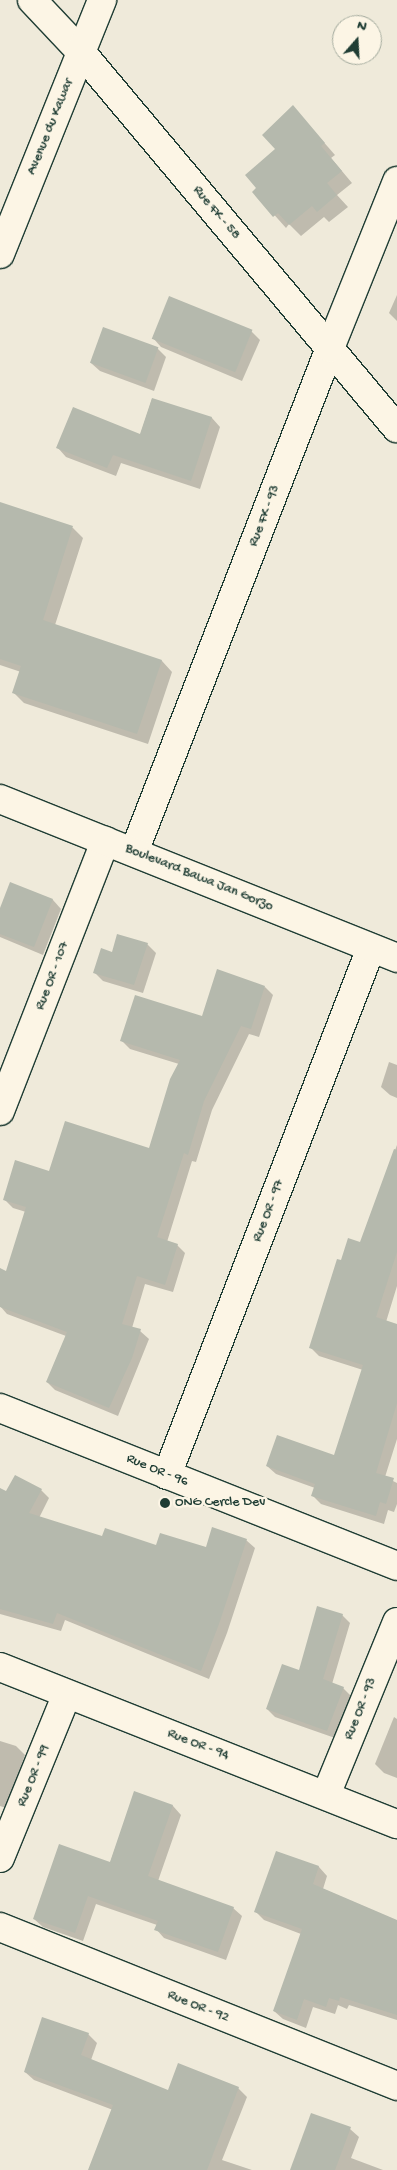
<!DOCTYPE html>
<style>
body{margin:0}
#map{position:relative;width:397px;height:2170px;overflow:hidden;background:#efeada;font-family:"Gochi Hand",sans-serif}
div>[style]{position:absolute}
.shadow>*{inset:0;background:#0003}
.building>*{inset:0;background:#b5b9ad;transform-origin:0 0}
.roads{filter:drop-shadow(1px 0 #1f3d34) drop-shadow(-1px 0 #1f3d34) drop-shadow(0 1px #1f3d34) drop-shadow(0 -1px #1f3d34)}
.minor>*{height:28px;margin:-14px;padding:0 14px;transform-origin:14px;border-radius:14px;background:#fcf5e5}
.tertiary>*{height:28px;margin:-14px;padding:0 14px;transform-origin:14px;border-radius:14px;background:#fcf5e5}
.secondary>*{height:28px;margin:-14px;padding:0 14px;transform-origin:14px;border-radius:14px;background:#fcf5e5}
.dots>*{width:14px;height:14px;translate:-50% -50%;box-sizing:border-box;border:2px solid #fcf5e5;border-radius:50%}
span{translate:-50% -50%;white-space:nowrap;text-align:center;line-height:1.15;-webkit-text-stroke:5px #fcf5e5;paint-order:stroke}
.street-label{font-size:14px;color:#1f3d34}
.poi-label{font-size:14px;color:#1f3d34}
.left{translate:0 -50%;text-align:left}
.north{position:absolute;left:332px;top:15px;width:50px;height:50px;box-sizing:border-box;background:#fcf5e5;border:1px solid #a4ab9e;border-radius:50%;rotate:19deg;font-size:14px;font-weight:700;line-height:20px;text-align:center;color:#1f3d34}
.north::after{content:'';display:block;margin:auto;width:18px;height:22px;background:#1f3d34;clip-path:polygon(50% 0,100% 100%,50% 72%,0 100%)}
</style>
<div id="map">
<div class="shadow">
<div style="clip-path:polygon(293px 107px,335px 155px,331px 158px,352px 183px,337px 195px,348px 207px,329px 222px,324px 217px,301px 236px,289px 224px,286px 228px,254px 192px,277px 150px)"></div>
<div style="clip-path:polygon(397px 295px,397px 321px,389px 313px)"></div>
<div style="clip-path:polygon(251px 331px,260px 340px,242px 381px,161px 347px,153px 338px)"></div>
<div style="clip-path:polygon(157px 348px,166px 357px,154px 391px,100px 371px,91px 363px)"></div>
<div style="clip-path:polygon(152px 399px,212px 418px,220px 427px,200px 489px,121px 463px,116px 476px,66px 457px,58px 448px,140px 436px)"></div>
<div style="clip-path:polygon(5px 505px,73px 528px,83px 538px,55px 625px,162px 661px,172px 672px,148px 744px,24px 703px,14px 693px,21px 672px,0 665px,0 519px)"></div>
<div style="clip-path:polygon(11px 884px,53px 900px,61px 909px,43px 955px,0 937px,0 911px)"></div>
<div style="clip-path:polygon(147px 944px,156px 953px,143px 993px,103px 981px,95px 973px,113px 953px)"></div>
<div style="clip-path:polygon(265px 987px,273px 995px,259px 1037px,249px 1034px,212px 1110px,196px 1162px,192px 1161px,167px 1242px,177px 1245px,185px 1253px,173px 1292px,145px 1284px,132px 1328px,140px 1331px,149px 1339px,118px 1416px,55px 1390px,47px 1382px,66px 1336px,7px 1314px,0 1306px,0 1270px,7px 1273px,26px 1212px,13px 1208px,4px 1199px,50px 1173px,150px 1149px,179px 1064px,130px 1049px,122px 1041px,203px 1017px)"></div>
<div style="clip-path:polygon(389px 1062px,397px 1065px,397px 1098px,390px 1095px,381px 1087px)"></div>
<div style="clip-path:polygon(397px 1145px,397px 1286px,386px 1322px,397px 1325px,397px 1439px,385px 1477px,397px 1483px,397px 1504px,394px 1512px,388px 1510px,384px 1524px,321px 1504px,313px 1496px,315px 1488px,276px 1474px,267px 1466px,335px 1457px,363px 1370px,319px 1356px,311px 1348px,342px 1261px,361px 1243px)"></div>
<div style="clip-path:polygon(0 1490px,7px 1493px,41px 1490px,49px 1498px,39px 1518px,103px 1537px,157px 1546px,207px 1549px,246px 1540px,255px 1548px,227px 1633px,209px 1679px,65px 1620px,61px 1631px,0 1614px)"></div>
<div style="clip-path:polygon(342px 1615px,350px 1623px,332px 1684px,343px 1688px,351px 1696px,335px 1738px,275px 1717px,267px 1709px,300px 1672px)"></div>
<div style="clip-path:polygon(394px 1717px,397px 1719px,397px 1778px,384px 1773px,375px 1764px)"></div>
<div style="clip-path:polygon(0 1741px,16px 1746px,25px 1755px,6px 1808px,0 1806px)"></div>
<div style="clip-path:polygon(135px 1792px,173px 1806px,181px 1815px,158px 1881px,233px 1908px,242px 1916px,226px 1960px,164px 1938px,156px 1929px,157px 1925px,96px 1904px,83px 1941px,43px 1927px,34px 1919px,110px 1863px)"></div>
<div style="clip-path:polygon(277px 1852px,319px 1867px,327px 1876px,323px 1889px,397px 1922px,397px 2020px,349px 2005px,347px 2009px,338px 2005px,335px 2014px,313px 2007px,306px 2028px,283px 2019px,274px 2011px,301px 1934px,264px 1920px,256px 1912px)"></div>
<div style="clip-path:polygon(88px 2034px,97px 2043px,91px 2060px,168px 2091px,238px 2088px,247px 2097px,222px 2160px,252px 2170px,89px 2170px,113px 2110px,34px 2080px,25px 2072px)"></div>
<div style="clip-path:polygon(350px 2129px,359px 2137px,351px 2158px,383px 2170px,291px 2170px)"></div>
</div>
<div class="building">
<div style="clip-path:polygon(293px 105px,325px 143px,321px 146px,342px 171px,327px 183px,337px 195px,317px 212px,312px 206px,289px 225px,278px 213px,273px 217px,252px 192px,256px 188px,245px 175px,275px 149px,262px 135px)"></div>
<div style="left:169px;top:296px;width:90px;height:46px;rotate:22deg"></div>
<div style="left:103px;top:327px;width:59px;height:38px;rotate:20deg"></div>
<div style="clip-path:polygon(152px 398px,212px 417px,191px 481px,113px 455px,107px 468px,56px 448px,73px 407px,140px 434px)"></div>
<div style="clip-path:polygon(0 502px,73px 526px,43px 620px,162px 660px,137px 734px,12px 693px,21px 666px,0 659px)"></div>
<div style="clip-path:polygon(10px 882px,53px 899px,34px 947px,0 934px,0 908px)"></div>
<div style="clip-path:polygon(117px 934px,148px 943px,134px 985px,93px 973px,101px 948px,112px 952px)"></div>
<div style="clip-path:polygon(217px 969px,265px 986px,251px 1029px,241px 1026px,204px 1101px,188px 1155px,184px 1153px,157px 1237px,178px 1244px,165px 1285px,137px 1276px,122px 1324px,141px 1329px,132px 1358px,109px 1408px,46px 1382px,67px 1332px,0 1307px,0 1268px,6px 1271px,26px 1207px,3px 1200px,15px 1160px,49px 1171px,65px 1121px,149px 1148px,170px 1079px,180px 1060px,120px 1041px,135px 995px,202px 1016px)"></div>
<div style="clip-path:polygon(394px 1149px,397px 1150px,397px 1252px,376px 1317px,397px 1324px,397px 1403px,376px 1473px,394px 1478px,386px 1504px,380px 1502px,376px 1516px,311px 1496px,315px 1484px,266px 1466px,277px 1435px,334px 1455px,363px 1365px,309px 1348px,337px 1259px,341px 1260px,348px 1238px,360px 1242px)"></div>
<div style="clip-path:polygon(15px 1475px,42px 1489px,29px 1513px,102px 1536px,105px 1528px,156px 1545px,160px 1533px,206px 1547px,212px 1527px,247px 1539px,219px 1624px,201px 1671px,57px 1613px,53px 1624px,0 1609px,0 1488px,6px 1491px)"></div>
<div style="clip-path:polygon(317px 1606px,343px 1614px,323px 1679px,344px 1687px,327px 1731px,266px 1709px,282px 1664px,299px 1670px)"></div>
<div style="clip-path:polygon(134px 1791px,173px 1805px,148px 1876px,234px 1907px,218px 1952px,154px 1930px,158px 1921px,88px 1896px,75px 1933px,33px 1919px,59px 1844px,110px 1862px)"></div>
<div style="clip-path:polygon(276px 1851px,319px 1866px,313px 1884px,397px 1920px,397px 2015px,340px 1997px,339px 2001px,329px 1998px,326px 2007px,304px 1999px,297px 2020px,273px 2011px,302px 1929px,254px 1912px)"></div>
<div style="clip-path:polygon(42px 2017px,89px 2033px,81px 2055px,168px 2090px,178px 2063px,239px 2087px,207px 2170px,88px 2170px,113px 2105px,24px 2072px)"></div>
<div style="clip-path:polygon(311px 2113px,351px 2127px,335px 2170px,290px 2170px)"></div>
</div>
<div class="roads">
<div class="minor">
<div style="left:32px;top:0;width:71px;rotate:46.7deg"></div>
<div style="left:81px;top:52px;width:491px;rotate:50deg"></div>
<div style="left:134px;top:852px;width:541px;rotate:-68.75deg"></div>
<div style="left:330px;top:348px;width:180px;rotate:-68.1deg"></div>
<div style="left:0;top:1111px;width:290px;rotate:-68.7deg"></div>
<div style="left:0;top:1408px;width:427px;rotate:21.7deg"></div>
<div style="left:167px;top:1475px;width:565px;rotate:-68.84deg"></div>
<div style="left:0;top:1667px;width:427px;rotate:21.6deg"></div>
<div style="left:326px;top:1795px;width:187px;rotate:-67.7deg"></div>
<div style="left:0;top:1858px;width:177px;rotate:-67.8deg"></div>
<div style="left:0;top:1927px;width:428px;rotate:21.8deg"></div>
</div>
<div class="tertiary">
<div style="left:0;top:254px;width:274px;rotate:-68.1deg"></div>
</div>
<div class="secondary">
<div style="left:0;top:799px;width:428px;rotate:21.8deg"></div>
</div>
</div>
<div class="dots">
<div style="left:165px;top:1503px;background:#1f3d34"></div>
</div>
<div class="street-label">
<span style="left:51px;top:127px;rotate:-68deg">Avenue du Kawar</span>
<span style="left:216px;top:213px;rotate:50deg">Rue FK - 58</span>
<span style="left:265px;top:516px;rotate:-69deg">Rue FK - 93</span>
<span style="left:199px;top:878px;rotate:22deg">Boulevard Bawa Jan Gorzo</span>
<span style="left:53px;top:976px;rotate:-69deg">Rue OR - 107</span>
<span style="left:269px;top:1211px;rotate:-69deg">Rue OR - 97</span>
<span style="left:157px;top:1471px;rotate:22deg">Rue OR - 96</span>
<span style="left:361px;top:1709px;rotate:-68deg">Rue OR - 93</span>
<span style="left:198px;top:1745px;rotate:21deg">Rue OR - 94</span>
<span style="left:34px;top:1776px;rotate:-68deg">Rue OR - 99</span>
<span style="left:198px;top:2007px;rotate:22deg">Rue OR - 92</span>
</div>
<div class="poi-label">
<span class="left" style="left:175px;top:1503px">ONG Cercle Dev</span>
</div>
<div class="north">N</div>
</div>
